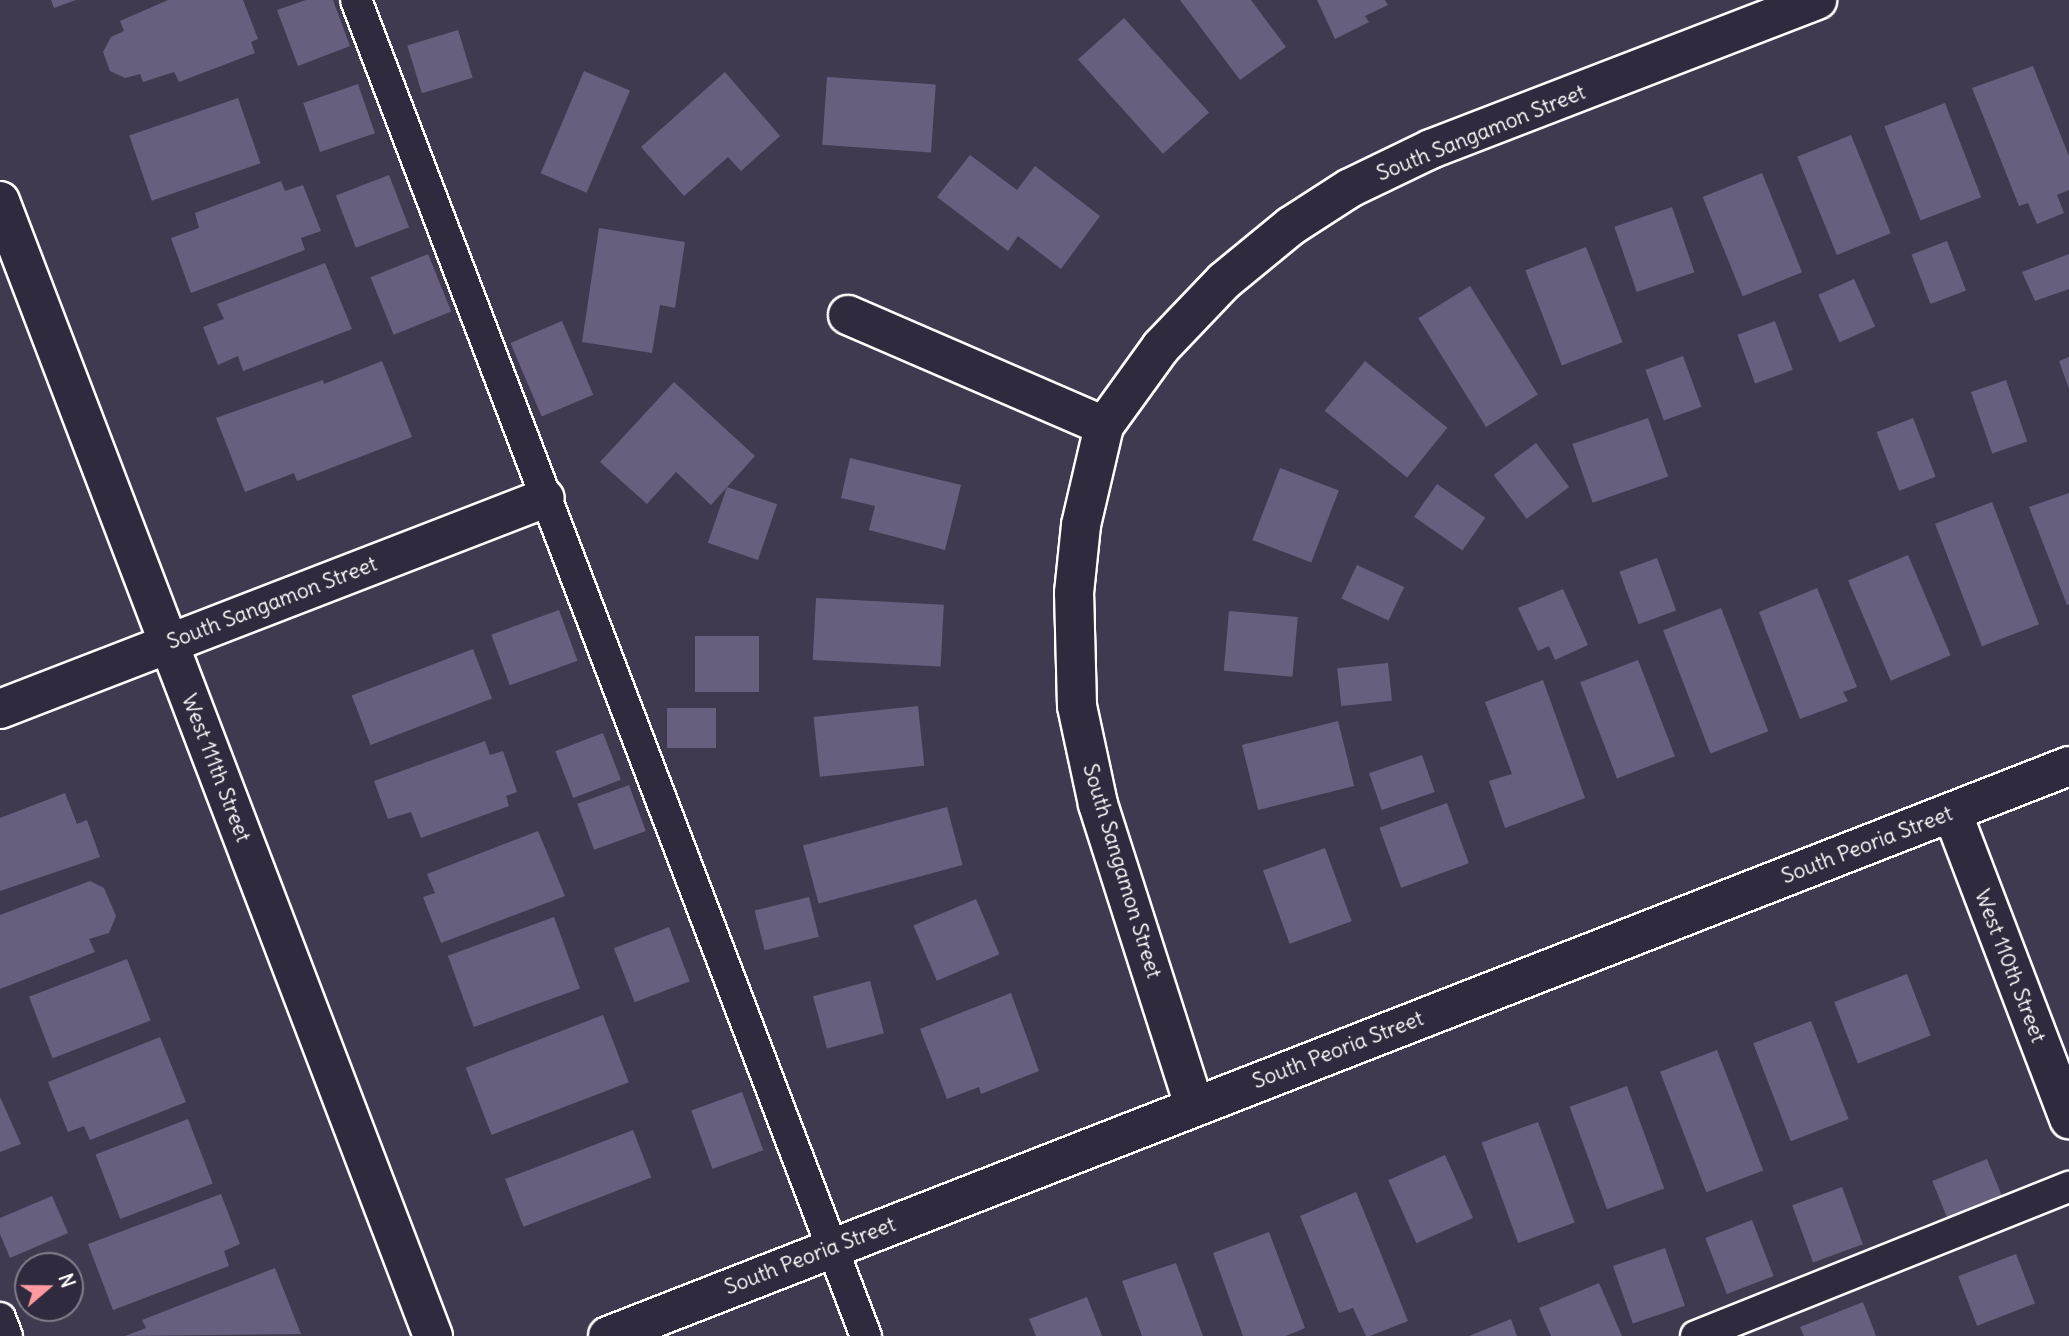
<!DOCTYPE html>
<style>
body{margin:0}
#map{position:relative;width:2069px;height:1336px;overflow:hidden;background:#403a50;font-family:Delius,sans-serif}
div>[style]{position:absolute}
.building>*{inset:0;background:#675f7d;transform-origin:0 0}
.roads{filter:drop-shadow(2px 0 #fff) drop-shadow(-2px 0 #fff) drop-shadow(0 2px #fff) drop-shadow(0 -2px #fff)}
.service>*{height:30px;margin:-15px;padding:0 15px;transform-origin:15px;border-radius:15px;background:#2f2a3d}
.minor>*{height:38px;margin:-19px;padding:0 19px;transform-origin:19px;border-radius:19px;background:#2f2a3d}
.secondary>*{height:38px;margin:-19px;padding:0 19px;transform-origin:19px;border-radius:19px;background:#2f2a3d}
span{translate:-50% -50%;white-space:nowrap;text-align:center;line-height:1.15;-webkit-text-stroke:5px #2f2a3d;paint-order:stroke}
.street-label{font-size:21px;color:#fff}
.north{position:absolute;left:14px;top:1252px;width:70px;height:70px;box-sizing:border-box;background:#2f2a3d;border:2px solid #827f8b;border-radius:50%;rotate:70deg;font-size:19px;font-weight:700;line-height:28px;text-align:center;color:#fff}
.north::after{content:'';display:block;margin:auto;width:24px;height:32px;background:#ff9aa2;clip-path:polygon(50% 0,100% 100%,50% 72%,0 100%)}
</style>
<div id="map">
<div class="building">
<div style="clip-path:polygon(51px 0,76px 0,54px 8px)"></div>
<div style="clip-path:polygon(168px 0,243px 0,258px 39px,251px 42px,255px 53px,179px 82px,174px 72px,143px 82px,140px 74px,125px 78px,110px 71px,103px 52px,111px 37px,124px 31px,120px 21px)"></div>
<div style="clip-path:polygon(306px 0,333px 0,350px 46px,298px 66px,277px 10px)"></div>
<div style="clip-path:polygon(1180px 0,1251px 0,1286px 47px,1240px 80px)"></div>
<div style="clip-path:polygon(1317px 0,1385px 0,1388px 5px,1365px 16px,1369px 22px,1335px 39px)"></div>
<div style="left:1124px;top:18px;width:127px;height:62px;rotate:48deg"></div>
<div style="left:458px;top:30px;width:50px;height:53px;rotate:73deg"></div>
<div style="clip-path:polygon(2033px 66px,2069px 156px,2069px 190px,2057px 195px,2064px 213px,2037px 224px,2028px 203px,2019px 206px,1972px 88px)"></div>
<div style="left:584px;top:71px;width:50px;height:111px;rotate:23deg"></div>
<div style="clip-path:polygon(725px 72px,780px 136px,741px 171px,728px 157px,684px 196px,641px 147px)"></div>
<div style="left:827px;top:77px;width:109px;height:68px;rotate:4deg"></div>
<div style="left:358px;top:84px;width:52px;height:58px;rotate:71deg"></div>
<div style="left:238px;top:98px;width:69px;height:115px;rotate:71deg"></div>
<div style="left:1945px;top:103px;width:101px;height:65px;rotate:69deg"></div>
<div style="left:1851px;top:135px;width:106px;height:58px;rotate:68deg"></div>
<div style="clip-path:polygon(970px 155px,1017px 190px,1035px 166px,1100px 216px,1061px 269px,1018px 236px,1008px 251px,937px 197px)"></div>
<div style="left:1762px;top:173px;width:107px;height:64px;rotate:68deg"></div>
<div style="left:389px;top:175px;width:56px;height:57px;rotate:69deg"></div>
<div style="clip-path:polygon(281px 181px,285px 191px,303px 185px,321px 231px,301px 238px,305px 250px,191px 293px,171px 238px,199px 228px,195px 213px)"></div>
<div style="left:1672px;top:207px;width:69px;height:61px;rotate:71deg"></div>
<div style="clip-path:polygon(599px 228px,685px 242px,675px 308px,660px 305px,652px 353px,582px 342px)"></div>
<div style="left:1947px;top:241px;width:53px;height:38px;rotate:69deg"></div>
<div style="left:1586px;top:247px;width:102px;height:65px;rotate:69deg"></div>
<div style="left:428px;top:254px;width:62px;height:62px;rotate:68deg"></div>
<div style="clip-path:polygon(2069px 254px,2069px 289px,2035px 301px,2022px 272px)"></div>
<div style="clip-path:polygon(325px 263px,352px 329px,243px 371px,238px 356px,218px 365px,203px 327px,224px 319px,217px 304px)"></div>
<div style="left:1854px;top:279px;width:52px;height:39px;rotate:66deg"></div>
<div style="left:1470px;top:286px;width:128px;height:61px;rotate:58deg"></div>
<div style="left:562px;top:321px;width:80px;height:56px;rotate:67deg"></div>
<div style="left:1775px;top:321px;width:52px;height:40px;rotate:70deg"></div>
<div style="left:1683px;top:356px;width:54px;height:40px;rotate:70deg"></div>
<div style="clip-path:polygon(2069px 357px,2069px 389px,2059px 361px)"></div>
<div style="clip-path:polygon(382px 361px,412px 437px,297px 481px,294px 473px,245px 492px,216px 418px,323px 380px,324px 384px)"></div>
<div style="left:1365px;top:361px;width:106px;height:64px;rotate:39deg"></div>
<div style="left:2006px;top:380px;width:65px;height:37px;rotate:71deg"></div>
<div style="clip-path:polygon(674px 382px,755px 456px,711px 505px,676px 472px,647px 504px,600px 462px)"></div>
<div style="left:1648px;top:418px;width:62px;height:80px;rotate:71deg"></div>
<div style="left:1913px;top:418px;width:63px;height:39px;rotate:69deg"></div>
<div style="left:1536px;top:443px;width:55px;height:53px;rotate:53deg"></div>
<div style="clip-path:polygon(850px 458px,961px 485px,945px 550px,869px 530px,875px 506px,841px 498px)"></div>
<div style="left:1280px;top:468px;width:63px;height:77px;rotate:21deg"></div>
<div style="left:1437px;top:484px;width:59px;height:40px;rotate:35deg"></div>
<div style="left:727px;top:487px;width:53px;height:59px;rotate:19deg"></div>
<div style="clip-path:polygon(2069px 493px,2069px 604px,2067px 605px,2029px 507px)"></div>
<div style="left:1992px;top:502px;width:131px;height:61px;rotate:69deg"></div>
<div style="left:1908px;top:555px;width:109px;height:65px;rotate:67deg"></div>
<div style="left:1657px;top:558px;width:56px;height:40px;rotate:70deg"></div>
<div style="left:1357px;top:565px;width:52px;height:37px;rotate:25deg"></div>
<div style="clip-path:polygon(1817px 588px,1857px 687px,1843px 692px,1848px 701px,1800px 719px,1759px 612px)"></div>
<div style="clip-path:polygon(1563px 589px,1588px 645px,1555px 660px,1549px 646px,1538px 651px,1518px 608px)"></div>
<div style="left:816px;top:598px;width:128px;height:62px;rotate:3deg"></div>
<div style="left:1721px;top:608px;width:132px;height:62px;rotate:69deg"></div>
<div style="left:559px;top:610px;width:54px;height:72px;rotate:70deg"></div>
<div style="left:1229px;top:611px;width:69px;height:60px;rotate:5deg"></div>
<div style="left:695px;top:636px;width:64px;height:56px"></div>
<div style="left:473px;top:649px;width:53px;height:130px;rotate:69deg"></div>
<div style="left:1638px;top:660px;width:103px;height:62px;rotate:69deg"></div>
<div style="left:1388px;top:663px;width:38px;height:51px;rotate:84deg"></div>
<div style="clip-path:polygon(1543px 680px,1585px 798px,1505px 828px,1489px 781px,1512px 774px,1485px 702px)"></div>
<div style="left:918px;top:706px;width:60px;height:105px;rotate:84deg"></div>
<div style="left:667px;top:708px;width:49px;height:40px"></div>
<div style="left:1338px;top:721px;width:67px;height:99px;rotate:76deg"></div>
<div style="left:603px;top:733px;width:50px;height:51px;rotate:69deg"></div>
<div style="clip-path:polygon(485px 741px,490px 755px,503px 751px,517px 792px,506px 796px,509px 806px,421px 838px,411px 812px,388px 819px,374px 781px)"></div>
<div style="left:1422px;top:755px;width:39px;height:56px;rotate:71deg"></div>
<div style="left:629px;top:785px;width:49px;height:55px;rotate:70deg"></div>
<div style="clip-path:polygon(65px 793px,77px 824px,87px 820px,100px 857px,0 891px,0 818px)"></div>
<div style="left:1447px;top:803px;width:64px;height:72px;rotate:70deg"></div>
<div style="left:947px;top:807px;width:60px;height:149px;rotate:75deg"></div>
<div style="clip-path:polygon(538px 831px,565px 896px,441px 943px,423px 897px,435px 893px,427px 874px)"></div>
<div style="left:1325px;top:848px;width:78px;height:66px;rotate:70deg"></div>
<div style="clip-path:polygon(90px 881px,104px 888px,116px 916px,109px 933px,89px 939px,95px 952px,0 989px,0 915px)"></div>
<div style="left:809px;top:897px;width:41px;height:56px;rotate:76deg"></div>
<div style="left:976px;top:899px;width:60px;height:68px;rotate:67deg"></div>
<div style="left:554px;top:917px;width:76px;height:113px;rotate:70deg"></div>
<div style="left:669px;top:927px;width:58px;height:59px;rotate:69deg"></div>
<div style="left:127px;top:959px;width:66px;height:105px;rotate:69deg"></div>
<div style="left:1907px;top:974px;width:66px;height:78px;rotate:69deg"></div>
<div style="left:870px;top:981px;width:54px;height:59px;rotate:75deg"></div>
<div style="clip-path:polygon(1011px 993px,1039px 1071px,981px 1094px,979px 1087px,947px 1099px,920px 1029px)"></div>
<div style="left:603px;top:1015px;width:72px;height:147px;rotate:69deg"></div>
<div style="left:1811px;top:1021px;width:105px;height:62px;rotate:69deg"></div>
<div style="clip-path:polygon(160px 1037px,186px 1102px,90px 1140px,84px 1126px,68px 1132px,48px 1082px)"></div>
<div style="left:1717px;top:1050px;width:129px;height:61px;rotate:69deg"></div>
<div style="left:1627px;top:1086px;width:109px;height:61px;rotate:70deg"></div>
<div style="left:742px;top:1092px;width:62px;height:54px;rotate:70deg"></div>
<div style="clip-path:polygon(0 1097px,21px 1144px,0 1152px)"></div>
<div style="left:188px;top:1119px;width:69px;height:99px;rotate:69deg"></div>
<div style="left:1538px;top:1122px;width:107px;height:60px;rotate:70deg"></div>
<div style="left:633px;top:1130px;width:51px;height:137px;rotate:69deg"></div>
<div style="left:1445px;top:1155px;width:69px;height:62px;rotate:66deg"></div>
<div style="left:1987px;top:1159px;width:41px;height:59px;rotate:68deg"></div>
<div style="left:1842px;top:1187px;width:61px;height:53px;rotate:70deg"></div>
<div style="clip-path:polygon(1356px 1192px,1408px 1321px,1370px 1336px,1366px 1336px,1353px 1308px,1339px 1313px,1300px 1216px)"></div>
<div style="clip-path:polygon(221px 1194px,240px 1244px,224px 1251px,229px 1266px,113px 1310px,88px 1244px)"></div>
<div style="clip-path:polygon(52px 1196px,68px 1233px,10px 1258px,0 1234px,0 1218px)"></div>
<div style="left:1752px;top:1220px;width:60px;height:50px;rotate:69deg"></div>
<div style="clip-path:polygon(1269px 1232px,1305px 1328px,1286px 1336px,1243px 1336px,1213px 1253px)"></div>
<div style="left:1665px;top:1248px;width:61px;height:55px;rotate:71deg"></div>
<div style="left:2016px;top:1254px;width:53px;height:62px;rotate:69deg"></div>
<div style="clip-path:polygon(1176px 1263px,1203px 1336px,1142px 1336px,1122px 1281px)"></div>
<div style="clip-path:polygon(275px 1268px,301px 1334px,125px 1336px,146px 1328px,142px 1320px)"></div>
<div style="clip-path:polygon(1599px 1283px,1622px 1336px,1551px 1336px,1539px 1308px)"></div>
<div style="clip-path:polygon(1087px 1297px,1102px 1336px,1036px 1336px,1029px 1319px)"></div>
<div style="clip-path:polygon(1863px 1302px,1876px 1336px,1804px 1336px,1800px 1327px)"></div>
<div style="clip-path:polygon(1511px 1319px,1517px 1336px,1469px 1336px)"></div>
</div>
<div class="roads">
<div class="service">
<div style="left:356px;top:0;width:1430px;rotate:69.11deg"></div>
<div style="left:0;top:1318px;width:19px;rotate:69deg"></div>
<div style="left:1696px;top:1336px;width:402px;rotate:-21.8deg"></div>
</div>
<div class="minor">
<div style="left:848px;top:315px;width:279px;rotate:23.4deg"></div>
<div style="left:0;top:709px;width:584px;rotate:-21.16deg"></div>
<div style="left:1952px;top:812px;width:329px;rotate:69.1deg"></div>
<div style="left:1194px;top:1105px;width:316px;rotate:-107.7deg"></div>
<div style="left:1098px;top:804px;width:100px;rotate:-102.1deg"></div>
<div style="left:1077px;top:706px;width:113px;rotate:-91.5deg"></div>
<div style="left:1074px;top:593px;width:68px;rotate:-84.1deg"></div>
<div style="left:1081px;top:525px;width:102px;rotate:-76.9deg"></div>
<div style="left:1104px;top:426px;width:97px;rotate:-54.2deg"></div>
<div style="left:1161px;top:347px;width:91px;rotate:-46.3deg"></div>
<div style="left:1224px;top:281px;width:87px;rotate:-39.4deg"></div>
<div style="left:1291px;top:226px;width:70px;rotate:-32.8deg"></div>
<div style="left:1350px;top:188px;width:90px;rotate:-25.7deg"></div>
<div style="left:1431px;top:149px;width:414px;rotate:-21.1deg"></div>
<div style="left:608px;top:1336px;width:1568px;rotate:-21.31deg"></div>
</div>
<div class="secondary">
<div style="left:0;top:201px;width:1215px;rotate:69.12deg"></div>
</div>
</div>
<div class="street-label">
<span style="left:1481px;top:133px;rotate:-22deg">South Sangamon Street</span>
<span style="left:272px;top:603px;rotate:-21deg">South Sangamon Street</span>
<span style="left:216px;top:768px;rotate:69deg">West 111th Street</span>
<span style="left:1867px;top:845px;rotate:-21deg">South Peoria Street</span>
<span style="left:1122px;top:871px;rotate:73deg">South Sangamon Street</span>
<span style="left:2010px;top:966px;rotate:69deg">West 110th Street</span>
<span style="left:1338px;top:1050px;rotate:-21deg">South Peoria Street</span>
<span style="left:810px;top:1256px;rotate:-21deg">South Peoria Street</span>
</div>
<div class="north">N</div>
</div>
